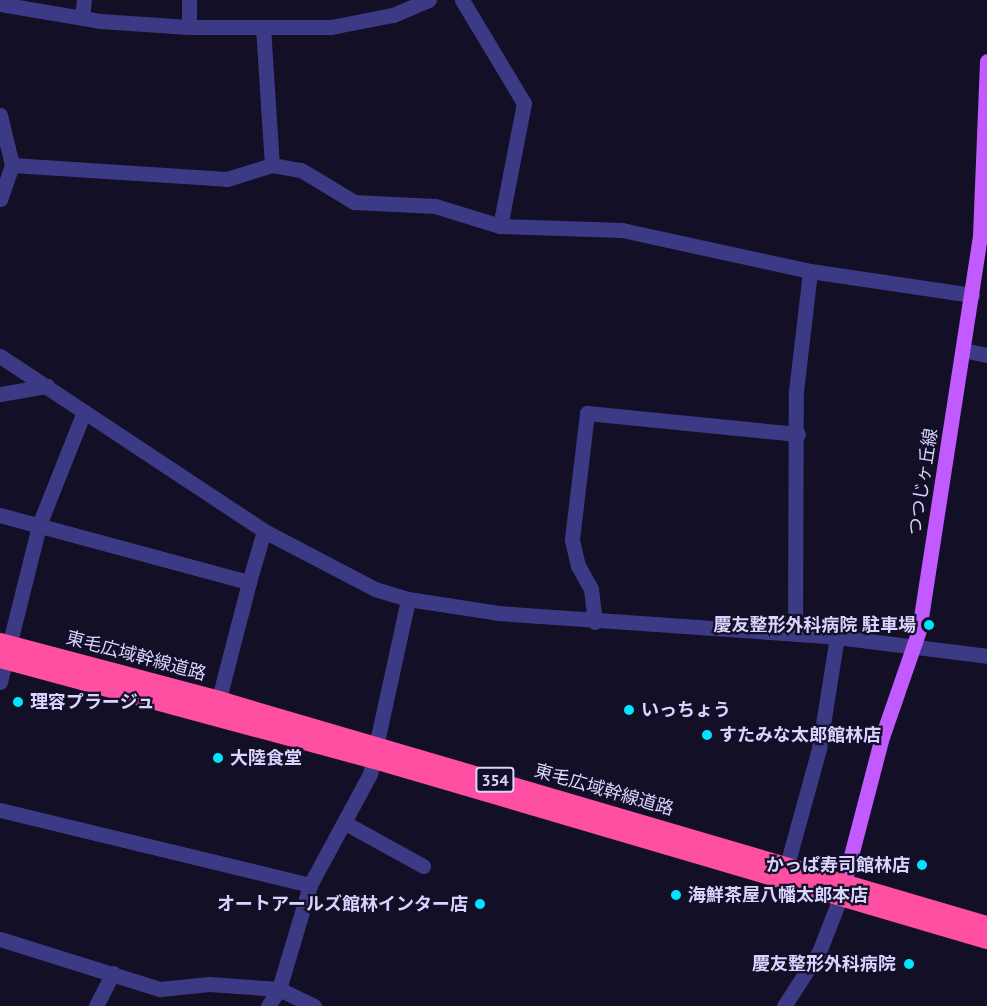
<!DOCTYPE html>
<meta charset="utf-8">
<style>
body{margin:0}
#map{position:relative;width:987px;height:1006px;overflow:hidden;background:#130f26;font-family:"PT Sans","Noto Sans JP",sans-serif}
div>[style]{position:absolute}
.minor>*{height:15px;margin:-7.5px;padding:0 7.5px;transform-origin:7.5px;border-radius:7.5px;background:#3d3a85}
.major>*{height:15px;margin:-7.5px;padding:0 7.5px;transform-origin:7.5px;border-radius:7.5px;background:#c25bff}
.highway>*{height:18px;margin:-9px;padding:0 9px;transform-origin:9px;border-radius:9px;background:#ff4fa3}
.dots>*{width:16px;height:16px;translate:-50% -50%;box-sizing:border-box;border:3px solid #130f26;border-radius:50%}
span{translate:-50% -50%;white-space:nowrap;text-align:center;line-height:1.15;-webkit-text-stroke:4.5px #130f26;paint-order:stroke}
.shield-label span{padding:2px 4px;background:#130f26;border:2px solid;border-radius:4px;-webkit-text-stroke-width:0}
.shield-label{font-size:16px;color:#d9d4ff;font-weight:700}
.street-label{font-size:18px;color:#d9d4ff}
.poi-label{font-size:18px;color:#d9d4ff;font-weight:700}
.right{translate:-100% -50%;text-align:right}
.left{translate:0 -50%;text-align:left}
</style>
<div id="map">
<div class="minor">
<div style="left:462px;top:0;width:120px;rotate:59deg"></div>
<div style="left:524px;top:103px;width:125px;rotate:101deg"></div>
<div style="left:0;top:4px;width:101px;rotate:9.6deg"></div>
<div style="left:100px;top:21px;width:89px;rotate:3.9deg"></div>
<div style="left:189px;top:27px;width:142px"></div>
<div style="left:331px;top:27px;width:63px;rotate:-11deg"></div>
<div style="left:393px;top:15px;width:39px;rotate:-23deg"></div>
<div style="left:82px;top:18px;width:18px;rotate:-84deg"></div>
<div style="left:189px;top:27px;width:27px;rotate:-90deg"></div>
<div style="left:263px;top:27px;width:138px;rotate:86.3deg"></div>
<div style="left:0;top:115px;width:51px;rotate:76.5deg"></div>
<div style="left:12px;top:165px;width:36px;rotate:109deg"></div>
<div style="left:12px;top:165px;width:215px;rotate:3.7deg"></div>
<div style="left:227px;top:179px;width:47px;rotate:-17.3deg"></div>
<div style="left:272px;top:165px;width:29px;rotate:10deg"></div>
<div style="left:301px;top:170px;width:62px;rotate:31.1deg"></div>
<div style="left:354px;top:202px;width:81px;rotate:2.8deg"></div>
<div style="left:435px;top:206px;width:68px;rotate:17.1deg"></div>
<div style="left:500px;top:226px;width:122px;rotate:1.9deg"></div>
<div style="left:622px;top:230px;width:192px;rotate:12.3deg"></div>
<div style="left:810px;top:271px;width:164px;rotate:8.4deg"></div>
<div style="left:963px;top:350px;width:25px;rotate:12deg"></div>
<div style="left:0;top:356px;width:317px;rotate:33.5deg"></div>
<div style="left:264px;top:531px;width:125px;rotate:27.6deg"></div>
<div style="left:375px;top:589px;width:34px;rotate:17deg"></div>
<div style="left:408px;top:599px;width:91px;rotate:8.8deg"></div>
<div style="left:498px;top:613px;width:340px;rotate:4deg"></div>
<div style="left:837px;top:637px;width:151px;rotate:7.2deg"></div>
<div style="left:0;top:394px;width:48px;rotate:-9.7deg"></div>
<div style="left:0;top:515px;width:258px;rotate:15.1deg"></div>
<div style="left:249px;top:582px;width:53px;rotate:-73.6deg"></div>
<div style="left:595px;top:622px;width:33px;rotate:-97deg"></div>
<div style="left:591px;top:589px;width:26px;rotate:-119deg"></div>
<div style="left:578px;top:566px;width:28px;rotate:-103deg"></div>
<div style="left:572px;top:539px;width:127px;rotate:-83.2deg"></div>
<div style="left:587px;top:413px;width:212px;rotate:5.7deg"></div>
<div style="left:795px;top:633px;width:242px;rotate:-89.8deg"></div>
<div style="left:796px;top:391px;width:121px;rotate:-83.3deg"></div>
<div style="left:0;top:682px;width:162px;rotate:-76deg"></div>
<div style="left:39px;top:525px;width:122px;rotate:-68.3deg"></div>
<div style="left:216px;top:710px;width:132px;rotate:-75.5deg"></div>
<div style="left:0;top:810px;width:319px;rotate:13.6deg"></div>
<div style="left:347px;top:824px;width:87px;rotate:28.9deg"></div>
<div style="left:787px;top:865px;width:120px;rotate:-74.6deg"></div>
<div style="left:819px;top:749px;width:113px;rotate:-80.9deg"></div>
<div style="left:0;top:939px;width:168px;rotate:17.4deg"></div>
<div style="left:160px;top:989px;width:49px;rotate:-5.8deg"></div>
<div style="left:209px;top:984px;width:70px;rotate:4.1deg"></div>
<div style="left:279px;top:989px;width:39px;rotate:26deg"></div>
<div style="left:96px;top:1006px;width:37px;rotate:-63deg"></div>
<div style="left:268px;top:1006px;width:20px;rotate:-57deg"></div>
<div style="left:279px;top:989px;width:109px;rotate:-73.4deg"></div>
<div style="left:310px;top:885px;width:126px;rotate:-61.6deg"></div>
<div style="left:370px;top:774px;width:179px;rotate:-77.7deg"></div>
<div style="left:784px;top:1006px;width:64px;rotate:-57.1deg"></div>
<div style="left:819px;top:952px;width:58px;rotate:-68.7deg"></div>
</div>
<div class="major">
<div style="left:841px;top:894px;width:159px;rotate:-75.4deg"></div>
<div style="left:881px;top:740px;width:116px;rotate:-70.9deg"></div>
<div style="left:919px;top:630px;width:399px;rotate:-81.2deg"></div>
<div style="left:980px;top:236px;width:175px;rotate:-87.7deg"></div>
</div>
<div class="highway">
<div style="left:0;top:642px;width:227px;rotate:14.8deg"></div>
<div style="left:219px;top:700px;width:800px;rotate:16.33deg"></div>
<div style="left:0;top:659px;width:388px;rotate:15.1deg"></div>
<div style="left:375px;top:760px;width:638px;rotate:16.39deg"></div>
</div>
<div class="dots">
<div style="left:929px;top:625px;background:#00e5ff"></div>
<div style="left:18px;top:702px;background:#00e5ff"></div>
<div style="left:629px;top:710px;background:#00e5ff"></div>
<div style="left:707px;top:735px;background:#00e5ff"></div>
<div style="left:218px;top:758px;background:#00e5ff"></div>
<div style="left:922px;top:865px;background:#00e5ff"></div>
<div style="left:676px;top:895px;background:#00e5ff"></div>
<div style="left:480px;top:904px;background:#00e5ff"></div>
<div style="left:909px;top:964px;background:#00e5ff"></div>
</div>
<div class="shield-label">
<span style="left:495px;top:780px">354</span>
</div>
<div class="street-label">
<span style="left:923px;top:482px;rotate:-81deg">つつじヶ丘線</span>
<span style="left:136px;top:656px;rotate:15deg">東毛広域幹線道路</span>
<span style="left:604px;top:790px;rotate:16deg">東毛広域幹線道路</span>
</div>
<div class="poi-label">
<span class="right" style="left:916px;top:625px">慶友整形外科病院 駐車場</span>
<span class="left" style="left:30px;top:702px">理容プラージュ</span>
<span class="left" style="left:641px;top:710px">いっちょう</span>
<span class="left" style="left:719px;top:735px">すたみな太郎館林店</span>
<span class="left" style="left:230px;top:758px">大陸食堂</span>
<span class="right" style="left:910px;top:865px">かっぱ寿司館林店</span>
<span class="left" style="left:688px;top:895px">海鮮茶屋八幡太郎本店</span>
<span class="right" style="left:468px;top:904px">オートアールズ館林インター店</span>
<span class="right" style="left:896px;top:964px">慶友整形外科病院</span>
</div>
</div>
